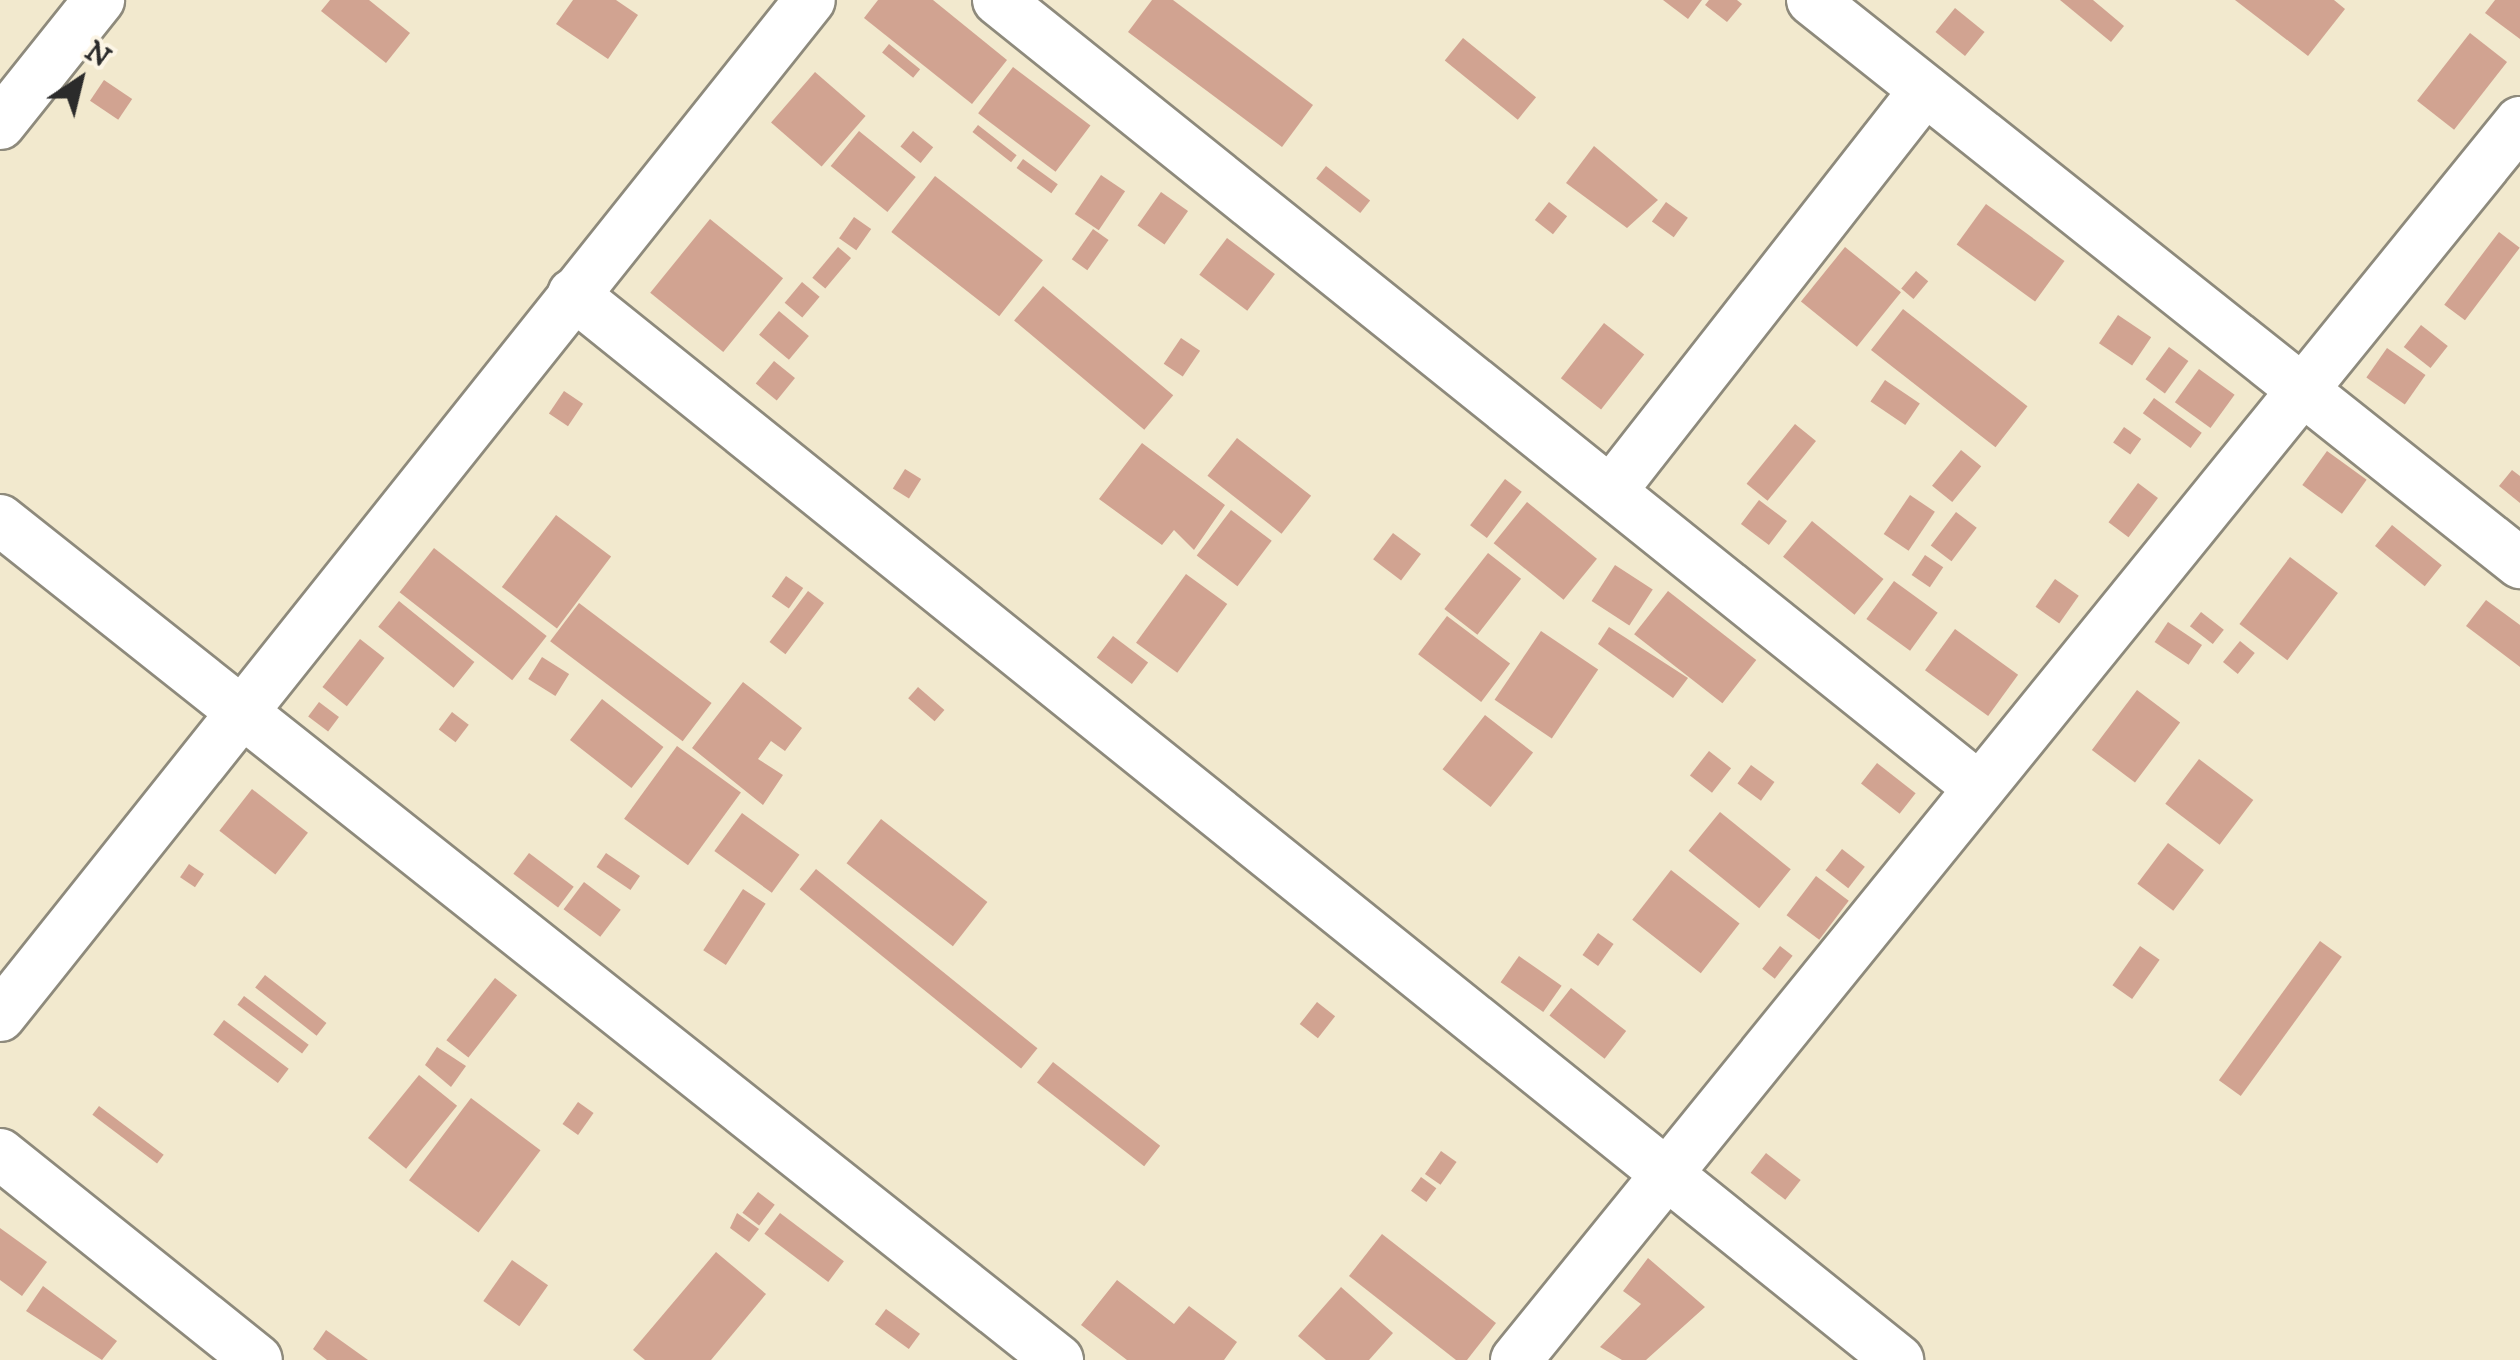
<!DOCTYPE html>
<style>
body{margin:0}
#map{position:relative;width:2520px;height:1360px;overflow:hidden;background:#f2e9ce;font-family:"IM FELL DW Pica",serif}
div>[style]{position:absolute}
.building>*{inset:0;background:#d1a391;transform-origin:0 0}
.roads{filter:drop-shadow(2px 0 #8e8a7c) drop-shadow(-2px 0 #8e8a7c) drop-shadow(0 2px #8e8a7c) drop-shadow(0 -2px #8e8a7c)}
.minor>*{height:50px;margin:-25px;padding:0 25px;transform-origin:25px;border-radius:25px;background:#fff}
span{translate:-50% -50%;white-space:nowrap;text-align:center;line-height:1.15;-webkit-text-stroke:9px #fcf5e5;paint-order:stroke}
.north{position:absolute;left:30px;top:30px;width:100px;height:100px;-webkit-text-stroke:8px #fcf5e5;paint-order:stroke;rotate:35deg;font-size:28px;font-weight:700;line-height:40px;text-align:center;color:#2b2b2b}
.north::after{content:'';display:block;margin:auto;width:35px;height:45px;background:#2b2b2b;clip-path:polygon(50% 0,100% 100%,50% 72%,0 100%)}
</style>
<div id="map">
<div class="building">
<div style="clip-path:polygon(330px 0,369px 0,410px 33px,386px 63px,321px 11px)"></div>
<div style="clip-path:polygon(573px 0,616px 0,638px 15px,608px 59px,556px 24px)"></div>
<div style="clip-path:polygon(878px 0,933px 0,1007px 60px,972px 104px,864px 18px)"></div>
<div style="clip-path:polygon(1152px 0,1173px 0,1313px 105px,1282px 147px,1128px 32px)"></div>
<div style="clip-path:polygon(1663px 0,1702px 0,1688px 19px)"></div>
<div style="clip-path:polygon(1709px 0,1737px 0,1742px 4px,1727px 22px,1705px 5px)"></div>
<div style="clip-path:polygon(2060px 0,2093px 0,2124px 26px,2111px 42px)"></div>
<div style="clip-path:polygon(2235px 0,2334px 0,2345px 9px,2308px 56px)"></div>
<div style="clip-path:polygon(2495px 0,2520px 0,2520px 39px,2485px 13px)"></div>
<div style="left:1955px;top:8px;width:38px;height:31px;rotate:39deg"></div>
<div style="left:2470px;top:33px;width:47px;height:86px;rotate:38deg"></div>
<div style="left:1463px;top:38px;width:94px;height:29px;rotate:39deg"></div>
<div style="left:889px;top:44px;width:40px;height:11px;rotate:39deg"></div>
<div style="left:1013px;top:67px;width:97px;height:58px;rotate:37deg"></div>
<div style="left:815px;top:72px;width:67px;height:67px;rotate:41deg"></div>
<div style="left:104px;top:80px;width:34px;height:25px;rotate:34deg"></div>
<div style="left:978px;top:125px;width:49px;height:9px;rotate:38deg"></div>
<div style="left:859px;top:131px;width:73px;height:45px;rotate:39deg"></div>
<div style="left:913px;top:131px;width:26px;height:20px;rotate:39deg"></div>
<div style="clip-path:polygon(1594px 146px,1658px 200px,1627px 228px,1566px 183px)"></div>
<div style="left:1023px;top:159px;width:43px;height:11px;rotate:36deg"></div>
<div style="left:1326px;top:166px;width:56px;height:16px;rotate:38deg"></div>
<div style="left:1101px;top:175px;width:29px;height:47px;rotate:34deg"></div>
<div style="left:935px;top:176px;width:137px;height:71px;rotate:38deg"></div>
<div style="left:1161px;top:192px;width:33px;height:41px;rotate:35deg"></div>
<div style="left:1549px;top:202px;width:23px;height:23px;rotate:38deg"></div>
<div style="left:1666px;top:202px;width:27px;height:24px;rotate:36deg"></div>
<div style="left:1986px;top:204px;width:97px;height:50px;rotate:36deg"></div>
<div style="left:854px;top:217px;width:21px;height:26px;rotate:35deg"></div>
<div style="left:710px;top:219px;width:94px;height:95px;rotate:39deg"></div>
<div style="left:1093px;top:229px;width:19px;height:37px;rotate:35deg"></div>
<div style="left:2499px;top:232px;width:26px;height:91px;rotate:37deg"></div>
<div style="left:1227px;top:238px;width:60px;height:46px;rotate:37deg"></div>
<div style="left:838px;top:247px;width:17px;height:40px;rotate:40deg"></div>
<div style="left:1845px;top:247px;width:72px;height:70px;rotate:39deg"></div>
<div style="left:1916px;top:271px;width:16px;height:23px;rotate:40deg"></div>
<div style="left:802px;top:282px;width:23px;height:27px;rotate:40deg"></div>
<div style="left:1043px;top:286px;width:170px;height:45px;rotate:40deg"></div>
<div style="left:1903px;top:309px;width:158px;height:52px;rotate:38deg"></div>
<div style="left:779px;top:311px;width:39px;height:31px;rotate:40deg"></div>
<div style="left:2118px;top:315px;width:40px;height:34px;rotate:34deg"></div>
<div style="left:1604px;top:323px;width:51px;height:70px;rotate:38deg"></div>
<div style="left:2421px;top:325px;width:34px;height:28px;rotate:38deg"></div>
<div style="left:1181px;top:338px;width:23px;height:31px;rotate:34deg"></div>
<div style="left:2169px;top:347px;width:24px;height:40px;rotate:36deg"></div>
<div style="left:2387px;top:348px;width:47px;height:36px;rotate:35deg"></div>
<div style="left:774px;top:361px;width:27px;height:29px;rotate:39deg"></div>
<div style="left:2199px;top:369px;width:44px;height:41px;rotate:36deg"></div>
<div style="left:1885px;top:380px;width:42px;height:26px;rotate:34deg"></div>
<div style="left:564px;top:391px;width:23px;height:27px;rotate:34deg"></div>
<div style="left:2154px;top:398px;width:59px;height:19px;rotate:36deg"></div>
<div style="left:1795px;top:424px;width:27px;height:77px;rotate:39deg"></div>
<div style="left:2124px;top:427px;width:21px;height:19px;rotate:35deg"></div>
<div style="left:1237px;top:438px;width:94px;height:48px;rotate:38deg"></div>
<div style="clip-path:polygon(1142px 443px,1225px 505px,1194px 550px,1174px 530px,1162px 545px,1099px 499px)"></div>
<div style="left:1961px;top:450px;width:26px;height:46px;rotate:39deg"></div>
<div style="left:2327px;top:451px;width:49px;height:42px;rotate:36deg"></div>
<div style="left:905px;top:469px;width:19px;height:23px;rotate:32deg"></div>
<div style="clip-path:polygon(2512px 470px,2520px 476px,2520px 503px,2499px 486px)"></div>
<div style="left:1505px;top:479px;width:21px;height:58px;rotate:37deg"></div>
<div style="left:2138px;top:483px;width:25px;height:49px;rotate:37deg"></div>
<div style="left:1910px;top:495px;width:30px;height:47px;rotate:34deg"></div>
<div style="left:1759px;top:500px;width:35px;height:30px;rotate:37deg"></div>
<div style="left:1527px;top:502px;width:90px;height:53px;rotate:39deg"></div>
<div style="left:1231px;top:510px;width:51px;height:57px;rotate:37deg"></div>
<div style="left:1956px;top:512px;width:26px;height:42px;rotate:37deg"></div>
<div style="left:556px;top:515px;width:69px;height:90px;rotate:37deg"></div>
<div style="left:1812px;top:521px;width:92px;height:46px;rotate:39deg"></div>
<div style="left:2392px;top:525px;width:64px;height:27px;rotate:39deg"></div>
<div style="left:1393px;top:533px;width:35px;height:33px;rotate:37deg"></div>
<div style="left:434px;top:548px;width:143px;height:56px;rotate:38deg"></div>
<div style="left:1488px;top:553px;width:42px;height:71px;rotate:38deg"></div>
<div style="left:1925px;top:555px;width:22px;height:24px;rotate:34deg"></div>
<div style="left:2290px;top:557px;width:60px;height:84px;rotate:37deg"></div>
<div style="left:1615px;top:565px;width:45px;height:43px;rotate:33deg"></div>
<div style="left:1186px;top:574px;width:51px;height:85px;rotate:36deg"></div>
<div style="left:786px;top:576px;width:21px;height:25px;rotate:35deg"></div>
<div style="left:2055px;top:579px;width:29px;height:34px;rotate:35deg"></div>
<div style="left:1894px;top:581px;width:54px;height:47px;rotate:36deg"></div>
<div style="left:808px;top:591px;width:20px;height:64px;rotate:37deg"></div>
<div style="left:1668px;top:591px;width:112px;height:55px;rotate:38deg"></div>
<div style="clip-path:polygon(2486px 600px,2520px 625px,2520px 667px,2466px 626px)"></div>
<div style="left:399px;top:601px;width:97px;height:33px;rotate:39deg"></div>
<div style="left:579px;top:603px;width:166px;height:48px;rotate:37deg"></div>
<div style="left:2201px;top:612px;width:29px;height:18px;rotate:38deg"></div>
<div style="left:1447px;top:616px;width:79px;height:48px;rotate:37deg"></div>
<div style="left:2168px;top:622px;width:41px;height:24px;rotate:34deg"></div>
<div style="clip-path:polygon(1609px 627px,1688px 678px,1673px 698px,1598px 644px)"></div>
<div style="left:1955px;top:629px;width:78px;height:51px;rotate:36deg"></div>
<div style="left:1541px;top:631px;width:69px;height:83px;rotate:34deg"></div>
<div style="left:1113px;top:636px;width:44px;height:27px;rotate:37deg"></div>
<div style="left:360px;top:639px;width:31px;height:61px;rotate:38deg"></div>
<div style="left:2240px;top:641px;width:19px;height:27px;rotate:39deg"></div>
<div style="left:542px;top:657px;width:32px;height:26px;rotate:32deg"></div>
<div style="clip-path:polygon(743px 682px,802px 728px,785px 751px,771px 741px,758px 759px,783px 775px,763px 805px,692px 748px)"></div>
<div style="left:918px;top:687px;width:35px;height:15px;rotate:41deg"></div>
<div style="left:2137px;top:690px;width:54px;height:75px;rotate:37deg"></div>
<div style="left:602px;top:699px;width:78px;height:52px;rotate:38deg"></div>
<div style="left:319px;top:702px;width:25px;height:18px;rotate:37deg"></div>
<div style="left:452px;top:712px;width:21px;height:22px;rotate:37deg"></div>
<div style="left:1485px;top:715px;width:61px;height:69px;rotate:38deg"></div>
<div style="left:677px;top:746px;width:79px;height:90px;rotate:36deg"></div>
<div style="left:1709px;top:751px;width:28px;height:31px;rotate:38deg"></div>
<div style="left:2199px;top:759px;width:68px;height:56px;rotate:37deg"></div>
<div style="left:1877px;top:763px;width:49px;height:26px;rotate:38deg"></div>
<div style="left:1751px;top:765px;width:29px;height:23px;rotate:36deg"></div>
<div style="left:252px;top:789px;width:71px;height:53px;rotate:38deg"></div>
<div style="left:1720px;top:812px;width:91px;height:50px;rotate:39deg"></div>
<div style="left:742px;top:813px;width:71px;height:47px;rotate:36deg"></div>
<div style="left:881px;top:819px;width:135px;height:56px;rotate:38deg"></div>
<div style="left:2168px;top:843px;width:45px;height:51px;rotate:37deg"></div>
<div style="left:1842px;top:849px;width:29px;height:27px;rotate:38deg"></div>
<div style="left:529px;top:853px;width:56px;height:26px;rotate:37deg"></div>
<div style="left:606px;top:853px;width:41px;height:17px;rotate:34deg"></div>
<div style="left:189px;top:864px;width:18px;height:16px;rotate:34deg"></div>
<div style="left:816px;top:869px;width:285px;height:26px;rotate:39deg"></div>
<div style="left:1671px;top:870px;width:87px;height:63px;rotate:38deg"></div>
<div style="left:1816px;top:876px;width:41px;height:49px;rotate:37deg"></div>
<div style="left:584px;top:882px;width:46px;height:34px;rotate:37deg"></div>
<div style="left:743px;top:889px;width:27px;height:73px;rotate:33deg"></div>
<div style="left:1598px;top:933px;width:19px;height:27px;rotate:35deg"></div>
<div style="left:2320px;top:941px;width:27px;height:172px;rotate:36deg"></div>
<div style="left:1780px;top:946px;width:16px;height:29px;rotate:38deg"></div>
<div style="left:2140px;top:946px;width:24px;height:48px;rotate:35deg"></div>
<div style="left:1519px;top:956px;width:52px;height:32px;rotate:35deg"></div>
<div style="left:265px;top:975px;width:78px;height:16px;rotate:38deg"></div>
<div style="left:495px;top:978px;width:28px;height:79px;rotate:38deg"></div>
<div style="left:1571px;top:988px;width:70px;height:35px;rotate:38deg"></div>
<div style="left:244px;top:996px;width:81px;height:11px;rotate:37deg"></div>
<div style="left:1317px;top:1002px;width:23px;height:28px;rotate:38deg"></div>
<div style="left:224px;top:1020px;width:81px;height:18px;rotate:37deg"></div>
<div style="clip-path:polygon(437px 1047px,466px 1066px,451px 1087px,425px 1065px)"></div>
<div style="left:1053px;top:1062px;width:136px;height:26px;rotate:38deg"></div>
<div style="left:419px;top:1075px;width:49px;height:81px;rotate:39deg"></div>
<div style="left:471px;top:1098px;width:87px;height:103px;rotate:37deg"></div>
<div style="left:578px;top:1102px;width:19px;height:27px;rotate:35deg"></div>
<div style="left:99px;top:1106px;width:81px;height:11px;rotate:37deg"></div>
<div style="left:1441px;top:1151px;width:19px;height:28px;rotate:35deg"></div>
<div style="left:1766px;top:1153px;width:44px;height:25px;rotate:38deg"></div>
<div style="left:1421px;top:1177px;width:19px;height:17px;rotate:36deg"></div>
<div style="left:758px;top:1192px;width:21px;height:26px;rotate:37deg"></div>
<div style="clip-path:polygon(737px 1213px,759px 1229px,749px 1242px,730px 1228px)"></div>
<div style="left:780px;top:1213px;width:80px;height:26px;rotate:37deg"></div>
<div style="clip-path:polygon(0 1228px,47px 1262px,22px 1296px,0 1280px)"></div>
<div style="clip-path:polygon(1382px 1234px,1496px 1323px,1467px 1360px,1456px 1360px,1349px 1276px)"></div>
<div style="clip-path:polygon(716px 1252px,766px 1294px,711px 1360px,645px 1360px,633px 1350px)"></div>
<div style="clip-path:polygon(1648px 1258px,1705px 1307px,1646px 1360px,1622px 1360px,1600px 1347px,1641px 1304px,1623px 1291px)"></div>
<div style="left:512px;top:1260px;width:44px;height:50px;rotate:35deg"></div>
<div style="clip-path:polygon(1117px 1280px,1174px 1324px,1189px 1306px,1237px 1342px,1224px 1360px,1127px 1360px,1081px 1325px)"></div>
<div style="clip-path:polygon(43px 1286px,117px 1341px,102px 1360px,26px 1311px)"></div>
<div style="clip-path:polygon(1341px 1287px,1393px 1333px,1369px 1360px,1326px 1360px,1298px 1336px)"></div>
<div style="left:886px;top:1309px;width:42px;height:19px;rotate:36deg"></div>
<div style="clip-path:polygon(326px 1330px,368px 1360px,327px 1360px,313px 1349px)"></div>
</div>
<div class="roads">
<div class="minor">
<div style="left:998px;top:0;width:1255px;rotate:38.76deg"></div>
<div style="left:1812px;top:0;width:905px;rotate:38.49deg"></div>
<div style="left:0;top:124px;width:159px;rotate:-51.4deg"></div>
<div style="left:573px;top:294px;width:1701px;rotate:38.82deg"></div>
<div style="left:1611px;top:491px;width:509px;rotate:-51.94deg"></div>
<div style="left:0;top:520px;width:1351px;rotate:38.45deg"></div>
<div style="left:0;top:1016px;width:1299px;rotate:-51.44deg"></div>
<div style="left:0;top:1154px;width:329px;rotate:38.7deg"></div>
<div style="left:1516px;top:1360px;width:1594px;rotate:-50.96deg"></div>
</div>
</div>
<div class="north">N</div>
</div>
